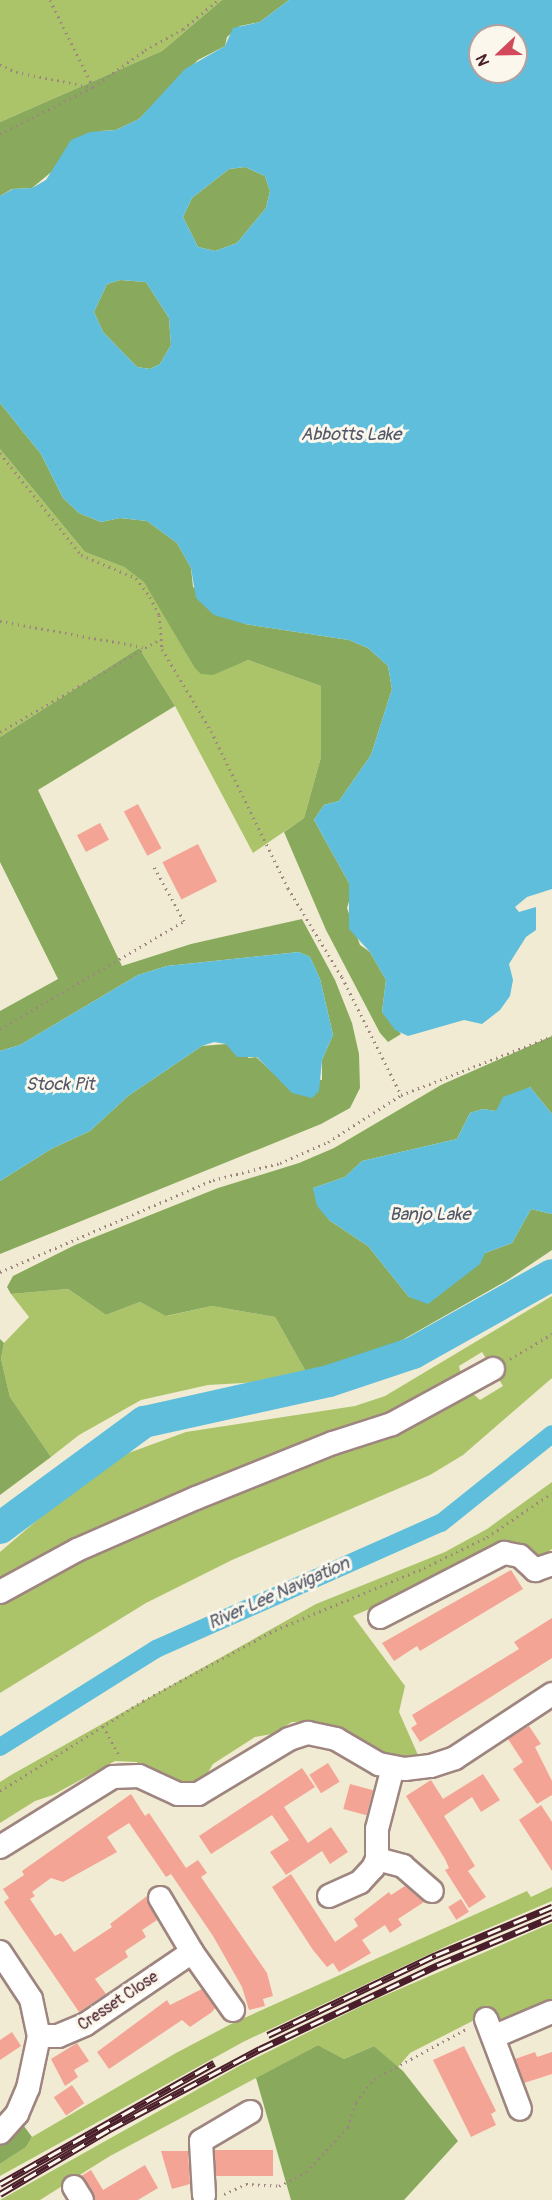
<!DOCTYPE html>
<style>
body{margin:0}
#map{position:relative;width:552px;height:2200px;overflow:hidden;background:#f1ebd3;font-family:Pangolin,sans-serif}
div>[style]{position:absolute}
.green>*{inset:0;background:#acc469}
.forest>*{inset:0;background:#89aa5d}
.water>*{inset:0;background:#5ebedc}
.canal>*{height:18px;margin:-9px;padding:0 9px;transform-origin:9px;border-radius:9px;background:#5ebedc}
.river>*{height:32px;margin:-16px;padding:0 16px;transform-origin:16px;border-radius:16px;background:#5ebedc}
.building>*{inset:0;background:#f4a495;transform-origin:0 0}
.path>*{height:3px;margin-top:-1.5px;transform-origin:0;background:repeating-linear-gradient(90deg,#9e857f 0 1.5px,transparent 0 6px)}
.roads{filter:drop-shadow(2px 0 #9e857f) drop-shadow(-2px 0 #9e857f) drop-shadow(0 2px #9e857f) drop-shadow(0 -2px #9e857f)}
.minor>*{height:22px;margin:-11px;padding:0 11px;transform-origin:11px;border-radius:11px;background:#fff}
.rail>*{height:7px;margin-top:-3.5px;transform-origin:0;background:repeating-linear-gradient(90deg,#fbf7ec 0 14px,#4a1f2b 0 28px);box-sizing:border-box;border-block:2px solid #4a1f2b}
span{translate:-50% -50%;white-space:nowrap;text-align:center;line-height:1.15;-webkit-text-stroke:6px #fbf7ec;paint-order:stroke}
.street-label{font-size:16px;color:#4a1f2b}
.water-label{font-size:18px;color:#515769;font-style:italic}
.north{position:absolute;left:468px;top:24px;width:60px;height:60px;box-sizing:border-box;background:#fbf7ec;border:2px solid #b4a19f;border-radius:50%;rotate:248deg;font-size:16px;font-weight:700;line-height:24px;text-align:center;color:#4a1f2b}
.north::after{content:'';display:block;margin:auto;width:21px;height:27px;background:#d1495b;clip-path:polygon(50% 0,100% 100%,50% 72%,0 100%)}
</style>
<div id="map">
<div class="green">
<div style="clip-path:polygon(0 0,222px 0,162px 51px,0 122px)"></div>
<div style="clip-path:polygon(0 449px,85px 552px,124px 567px,145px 582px,194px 667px,232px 666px,248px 660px,321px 686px,321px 757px,304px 818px,253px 853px,175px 706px,139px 648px,0 737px)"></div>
<div style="clip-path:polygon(68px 1289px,106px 1315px,140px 1302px,167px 1316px,212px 1306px,275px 1317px,310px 1379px,208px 1385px,141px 1400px,79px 1435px,51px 1457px,10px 1397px,1px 1359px,4px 1343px,29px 1317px,11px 1294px)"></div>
<div style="clip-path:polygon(552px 1296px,552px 1378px,463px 1455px,430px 1475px,232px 1560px,146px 1603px,0 1693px,0 1596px,47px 1571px,471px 1392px,480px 1400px,503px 1386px,482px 1352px,459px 1366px,461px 1374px,376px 1425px,364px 1421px,289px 1450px,236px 1478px,225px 1472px,189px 1489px,184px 1499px,141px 1517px,131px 1514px,0 1584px,0 1552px,98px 1468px,123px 1455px,186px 1432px,355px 1406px,385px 1396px)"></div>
<div style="clip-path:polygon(552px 1482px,552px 1549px,537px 1559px,519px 1545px,353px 1616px,405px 1686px,399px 1712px,418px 1755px,388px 1757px,313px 1721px,292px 1722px,272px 1734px,255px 1737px,213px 1764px,205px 1777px,192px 1782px,181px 1782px,136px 1762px,115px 1761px,53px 1795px,35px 1801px,0 1823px,0 1782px,11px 1775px,316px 1604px,445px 1552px,487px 1529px)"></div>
<div style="clip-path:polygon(552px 1887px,552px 1901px,451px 1944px,243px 2042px,0 2176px,0 2164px,26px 2147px,32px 2137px,176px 2053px,233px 2023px,527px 1891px,531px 1897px)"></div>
<div style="clip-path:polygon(552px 1923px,552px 2001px,508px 2020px,501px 2022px,488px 2013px,410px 2053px,398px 2067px,374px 2046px,344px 2059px,318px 2045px,110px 2156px,40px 2200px,0 2200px,241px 2065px,372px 2001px)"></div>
</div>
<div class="forest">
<div style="clip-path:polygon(222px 0,289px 0,260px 22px,240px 26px,227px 37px,225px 46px,198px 60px,139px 119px,116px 130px,101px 131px,32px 188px,12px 189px,0 196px,0 122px,162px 51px)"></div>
<div style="clip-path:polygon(245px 167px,265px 176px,270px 191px,266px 208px,237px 243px,215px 251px,198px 247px,183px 217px,192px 198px,229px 169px)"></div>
<div style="clip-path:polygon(120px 280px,146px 282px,169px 318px,171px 345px,160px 364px,150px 369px,137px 367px,103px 332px,94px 312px,107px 284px)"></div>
<div style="clip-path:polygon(0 403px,41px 454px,63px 498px,79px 513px,101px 522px,120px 518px,147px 521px,177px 543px,191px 568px,193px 587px,245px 624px,349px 640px,368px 648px,388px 666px,392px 689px,371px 755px,339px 801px,324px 805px,314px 820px,349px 883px,352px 892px,347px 908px,360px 945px,370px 952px,386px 980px,382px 1012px,401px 1034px,388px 1042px,380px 1033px,326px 930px,284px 832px,304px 818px,321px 757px,321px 686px,248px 660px,213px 675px,201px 674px,194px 667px,144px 582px,124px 567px,85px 552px,0 449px)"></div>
<div style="clip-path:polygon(139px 648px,175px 706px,38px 790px,122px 966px,191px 944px,302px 919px,335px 980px,352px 1023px,359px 1054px,360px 1088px,350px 1108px,321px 1124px,0 1254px,0 1181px,51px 1149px,90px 1131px,128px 1096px,202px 1046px,226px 1044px,249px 1058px,256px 1057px,271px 1071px,322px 1080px,322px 1060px,333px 1035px,320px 979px,310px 957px,299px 952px,167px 966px,138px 975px,20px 1045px,0 1051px,0 1011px,58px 979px,0 862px,0 737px)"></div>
<div style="clip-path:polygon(552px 1036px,552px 1114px,530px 1087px,496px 1111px,483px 1109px,470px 1113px,457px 1139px,362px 1161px,345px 1177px,313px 1188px,329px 1220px,368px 1246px,409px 1297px,485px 1253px,512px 1243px,531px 1209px,552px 1214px,552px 1250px,506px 1281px,353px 1368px,310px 1379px,275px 1317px,212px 1306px,166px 1316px,140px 1302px,106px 1315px,68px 1289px,11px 1294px,7px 1287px,13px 1276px,75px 1245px,218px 1188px,299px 1163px,334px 1148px,441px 1085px)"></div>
<div style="clip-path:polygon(0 1339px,4px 1343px,1px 1359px,10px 1397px,51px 1457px,0 1495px)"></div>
<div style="clip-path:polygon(318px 2045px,344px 2059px,374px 2046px,403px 2071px,458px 2141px,404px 2200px,291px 2200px,256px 2078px)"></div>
<div style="clip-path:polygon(21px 2122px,32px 2137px,26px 2147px,0 2164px,0 2141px)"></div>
</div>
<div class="water">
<div style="clip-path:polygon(evenodd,289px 0,552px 0,552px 889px,527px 897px,515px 907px,519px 912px,536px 907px,536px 930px,526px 937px,509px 964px,513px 980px,510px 996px,500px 1010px,482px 1024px,464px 1020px,408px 1036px,395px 1030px,382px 1012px,386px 980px,370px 952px,349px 929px,349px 883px,314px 820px,324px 805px,339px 801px,371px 755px,392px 689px,388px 666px,368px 648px,349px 640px,245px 624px,214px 615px,196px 598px,191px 568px,177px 543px,147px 521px,120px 518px,101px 522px,79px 513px,63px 498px,41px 454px,0 403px,0 196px,13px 189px,32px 188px,46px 180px,71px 140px,90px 132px,116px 130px,139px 119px,185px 69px,225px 46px,233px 28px,260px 22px,289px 0,480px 36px,516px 36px,516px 72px,480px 72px,480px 36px,289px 0,245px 167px,265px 176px,270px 191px,266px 208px,237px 243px,215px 251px,198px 247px,183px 217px,192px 198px,229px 169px,245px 167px,289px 0,120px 280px,146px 282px,169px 318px,171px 345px,160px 364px,150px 369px,137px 367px,103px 332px,94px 312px,107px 284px,120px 280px)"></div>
<div style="clip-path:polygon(299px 952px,310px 957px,320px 979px,333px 1035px,322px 1060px,319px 1091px,312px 1098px,292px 1093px,257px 1057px,237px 1057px,226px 1044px,214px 1042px,202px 1046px,128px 1096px,90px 1131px,51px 1149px,0 1181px,0 1051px,20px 1045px,138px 975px,167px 966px)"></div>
<div style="clip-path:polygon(530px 1087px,552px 1114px,552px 1214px,531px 1209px,512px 1243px,485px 1253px,480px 1264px,428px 1304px,409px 1297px,368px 1246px,329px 1220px,317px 1206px,313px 1188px,345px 1177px,362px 1161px,457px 1139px,470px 1113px,483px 1109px,496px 1111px,503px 1097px)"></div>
</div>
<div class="canal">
<div style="left:0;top:1747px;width:184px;rotate:-32.1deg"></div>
<div style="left:156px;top:1649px;width:312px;rotate:-23.9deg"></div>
<div style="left:441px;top:1523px;width:142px;rotate:-38.7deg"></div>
</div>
<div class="river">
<div style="left:0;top:1528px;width:179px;rotate:-36.4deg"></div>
<div style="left:144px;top:1422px;width:189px;rotate:-12.5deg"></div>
<div style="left:329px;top:1381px;width:89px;rotate:-18.4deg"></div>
<div style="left:413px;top:1353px;width:159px;rotate:-29.3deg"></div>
</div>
<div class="building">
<div style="left:138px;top:804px;width:50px;height:16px;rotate:62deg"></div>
<div style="left:100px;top:823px;width:19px;height:26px;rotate:62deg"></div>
<div style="left:198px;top:844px;width:42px;height:40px;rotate:63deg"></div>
<div style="clip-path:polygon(511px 1570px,523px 1589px,420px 1651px,417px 1646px,394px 1661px,382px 1643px)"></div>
<div style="clip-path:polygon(552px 1618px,552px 1658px,420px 1742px,411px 1728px,417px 1724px,412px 1715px,519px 1649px,514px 1642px)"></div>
<div style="clip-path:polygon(529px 1726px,541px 1744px,535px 1747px,552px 1781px,552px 1795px,537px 1804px,513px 1769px,523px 1762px,508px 1739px)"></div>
<div style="left:328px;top:1763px;width:22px;height:22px;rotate:58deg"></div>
<div style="clip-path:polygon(302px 1768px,315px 1787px,284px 1807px,308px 1843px,331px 1827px,348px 1852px,330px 1864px,322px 1851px,286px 1875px,270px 1852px,289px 1840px,272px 1815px,211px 1854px,199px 1836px)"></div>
<div style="clip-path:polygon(483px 1774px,500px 1800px,481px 1812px,472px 1797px,444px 1816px,475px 1866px,468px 1871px,486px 1897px,469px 1908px,445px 1870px,449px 1868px,445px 1859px,406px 1796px,431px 1780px,443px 1799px)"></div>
<div style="left:350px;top:1784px;width:24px;height:26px;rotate:15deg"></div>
<div style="clip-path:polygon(131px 1794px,145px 1816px,149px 1813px,186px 1868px,198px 1860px,207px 1873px,201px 1877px,267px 1973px,273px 1996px,263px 1999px,265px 2006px,249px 2010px,242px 1987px,213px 1936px,171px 1874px,166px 1877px,129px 1823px,107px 1837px,117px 1852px,63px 1882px,51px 1878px,32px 1892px,35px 1896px,30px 1899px,55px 1936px,61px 1933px,74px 1952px,112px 1927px,110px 1924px,147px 1896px,157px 1920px,142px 1930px,146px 1937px,125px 1951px,128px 1957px,95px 1979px,106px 1994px,79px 2012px,4px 1902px,9px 1898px,3px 1889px,24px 1875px,22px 1871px)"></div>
<div style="clip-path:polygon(541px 1805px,552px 1822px,552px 1871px,519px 1820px)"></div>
<div style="clip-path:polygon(291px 1874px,335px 1942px,358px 1926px,354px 1919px,389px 1892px,391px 1895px,405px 1886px,424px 1902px,398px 1919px,402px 1925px,390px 1933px,385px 1925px,362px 1940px,371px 1953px,339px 1972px,333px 1963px,327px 1967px,313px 1950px,272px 1887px)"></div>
<div style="left:461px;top:1899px;width:15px;height:15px;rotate:58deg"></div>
<div style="clip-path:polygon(202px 1989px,215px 2008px,212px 2012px,190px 2027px,182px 2020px,109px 2069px,97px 2052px,167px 2000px,170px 2005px)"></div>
<div style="clip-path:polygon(12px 2032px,21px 2046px,0 2060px,0 2040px)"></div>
<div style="clip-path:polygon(77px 2043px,89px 2061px,74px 2070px,78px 2077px,65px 2086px,51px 2059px)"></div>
<div style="clip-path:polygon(464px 2046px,496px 2111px,491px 2114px,496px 2125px,471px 2137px,433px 2060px)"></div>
<div style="clip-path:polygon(535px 2052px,537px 2057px,552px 2052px,552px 2074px,524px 2083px,515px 2059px)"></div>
<div style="left:72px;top:2085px;width:22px;height:22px;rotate:56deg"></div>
<div style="left:273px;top:2150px;width:26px;height:58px;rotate:90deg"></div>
<div style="clip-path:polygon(161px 2151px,188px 2151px,190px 2184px,172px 2189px)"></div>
<div style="clip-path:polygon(145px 2165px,158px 2188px,138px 2200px,95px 2200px,81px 2176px,91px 2170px,103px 2190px)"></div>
</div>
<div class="path">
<div style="left:50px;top:0;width:97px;rotate:63.7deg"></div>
<div style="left:0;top:64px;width:18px;rotate:27deg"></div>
<div style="left:16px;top:72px;width:76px;rotate:11.3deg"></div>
<div style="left:0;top:134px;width:104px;rotate:-26.8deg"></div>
<div style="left:93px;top:87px;width:64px;rotate:-35.4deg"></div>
<div style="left:145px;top:50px;width:43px;rotate:-28.9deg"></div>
<div style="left:183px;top:29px;width:45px;rotate:-39.6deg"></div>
<div style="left:0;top:453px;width:130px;rotate:51.5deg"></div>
<div style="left:81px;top:555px;width:60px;rotate:22.7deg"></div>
<div style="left:136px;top:578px;width:24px;rotate:54deg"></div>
<div style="left:150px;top:597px;width:20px;rotate:63deg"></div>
<div style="left:159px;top:615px;width:34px;rotate:85deg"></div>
<div style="left:162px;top:649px;width:96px;rotate:59.1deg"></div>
<div style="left:211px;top:731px;width:175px;rotate:63.9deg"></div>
<div style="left:288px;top:888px;width:104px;rotate:58.8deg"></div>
<div style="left:342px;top:977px;width:132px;rotate:63.4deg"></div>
<div style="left:0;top:621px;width:145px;rotate:10.3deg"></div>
<div style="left:0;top:732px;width:184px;rotate:-30.1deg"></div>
<div style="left:0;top:1029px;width:213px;rotate:-30.4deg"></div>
<div style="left:184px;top:921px;width:64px;rotate:-119deg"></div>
<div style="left:0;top:1272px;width:232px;rotate:-23.4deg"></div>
<div style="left:213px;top:1180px;width:69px;rotate:-14.2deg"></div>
<div style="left:280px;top:1163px;width:52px;rotate:-23.6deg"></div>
<div style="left:328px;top:1142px;width:87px;rotate:-32.8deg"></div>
<div style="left:401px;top:1095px;width:162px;rotate:-21.3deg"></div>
<div style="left:510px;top:1359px;width:49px;rotate:-30.8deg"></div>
<div style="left:103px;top:1726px;width:35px;rotate:61deg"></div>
<div style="left:0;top:1791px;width:169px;rotate:-32.2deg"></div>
<div style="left:143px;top:1701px;width:150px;rotate:-28.3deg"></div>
<div style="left:275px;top:1630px;width:161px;rotate:-22.6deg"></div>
<div style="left:424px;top:1568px;width:70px;rotate:-26.2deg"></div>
<div style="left:487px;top:1537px;width:78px;rotate:-34.1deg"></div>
<div style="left:224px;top:2194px;width:24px;rotate:-24deg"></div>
<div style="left:246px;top:2184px;width:33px;rotate:3deg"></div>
<div style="left:279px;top:2186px;width:30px;rotate:-27deg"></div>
<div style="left:306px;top:2172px;width:62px;rotate:-47deg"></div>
<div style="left:348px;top:2127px;width:26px;rotate:-72deg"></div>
<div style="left:356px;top:2102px;width:29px;rotate:-52deg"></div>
<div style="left:374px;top:2079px;width:107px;rotate:-28.5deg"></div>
</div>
<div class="roads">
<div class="minor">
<div style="left:0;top:1592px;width:88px;rotate:-28.6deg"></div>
<div style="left:77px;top:1550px;width:130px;rotate:-23.6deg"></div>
<div style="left:196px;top:1498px;width:148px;rotate:-21.9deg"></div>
<div style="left:333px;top:1443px;width:62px;rotate:-17.9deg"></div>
<div style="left:392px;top:1424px;width:115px;rotate:-28.6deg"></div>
<div style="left:380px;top:1617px;width:140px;rotate:-27.3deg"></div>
<div style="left:504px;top:1553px;width:16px;rotate:11deg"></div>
<div style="left:520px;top:1556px;width:21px;rotate:43deg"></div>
<div style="left:535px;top:1570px;width:18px;rotate:-19deg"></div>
<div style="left:0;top:1847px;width:133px;rotate:-31.8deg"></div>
<div style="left:113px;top:1777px;width:26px;rotate:-2deg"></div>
<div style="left:139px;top:1776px;width:43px;rotate:24.8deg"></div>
<div style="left:178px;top:1794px;width:20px"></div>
<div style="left:198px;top:1794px;width:106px;rotate:-31.1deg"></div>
<div style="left:289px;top:1739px;width:20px;rotate:-18deg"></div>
<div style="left:308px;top:1733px;width:29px;rotate:12deg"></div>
<div style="left:336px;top:1739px;width:50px;rotate:30.2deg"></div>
<div style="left:379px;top:1764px;width:26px;rotate:11deg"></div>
<div style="left:405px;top:1769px;width:26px;rotate:-7deg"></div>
<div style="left:431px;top:1766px;width:25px;rotate:-18deg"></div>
<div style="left:455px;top:1758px;width:116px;rotate:-33.4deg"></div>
<div style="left:377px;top:1859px;width:27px;rotate:15deg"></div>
<div style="left:403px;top:1866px;width:38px;rotate:41deg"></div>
<div style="left:329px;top:1896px;width:34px;rotate:-24deg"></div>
<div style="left:360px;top:1882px;width:19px;rotate:-47deg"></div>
<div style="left:373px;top:1868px;width:10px;rotate:-66deg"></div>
<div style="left:377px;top:1859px;width:30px;rotate:-90deg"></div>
<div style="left:377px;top:1829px;width:64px;rotate:-75.5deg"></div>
<div style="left:160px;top:1898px;width:63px;rotate:59.3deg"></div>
<div style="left:192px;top:1952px;width:71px;rotate:54.7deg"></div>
<div style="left:0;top:1952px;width:56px;rotate:56.6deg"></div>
<div style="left:31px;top:1999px;width:38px;rotate:78deg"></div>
<div style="left:39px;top:2036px;width:53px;rotate:101.9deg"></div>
<div style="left:28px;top:2088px;width:28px;rotate:113deg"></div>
<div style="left:17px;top:2114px;width:25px;rotate:132deg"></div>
<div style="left:486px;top:2019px;width:96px;rotate:69.3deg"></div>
<div style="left:39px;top:2036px;width:19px"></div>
<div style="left:58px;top:2036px;width:30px;rotate:-23deg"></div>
<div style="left:86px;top:2024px;width:128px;rotate:-34.2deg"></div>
<div style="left:493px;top:2037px;width:64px;rotate:-23deg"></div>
<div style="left:74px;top:2187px;width:15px;rotate:58deg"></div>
<div style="left:204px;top:2195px;width:54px;rotate:-93.2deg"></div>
<div style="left:201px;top:2141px;width:57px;rotate:-30.6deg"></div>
</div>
</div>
<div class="rail">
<div style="left:268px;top:2035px;width:186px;rotate:-25.5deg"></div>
<div style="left:436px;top:1955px;width:126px;rotate:-22.5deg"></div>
<div style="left:0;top:2184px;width:246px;rotate:-29.5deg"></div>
<div style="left:0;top:2194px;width:128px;rotate:-30.6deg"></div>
<div style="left:110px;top:2129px;width:170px;rotate:-28.1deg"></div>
<div style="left:260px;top:2049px;width:197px;rotate:-25.3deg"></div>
<div style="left:438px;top:1965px;width:124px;rotate:-22.8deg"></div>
</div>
<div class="street-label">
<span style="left:118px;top:2001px;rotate:-34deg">Cresset Close</span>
</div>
<div class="water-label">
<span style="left:351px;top:435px">Abbotts Lake</span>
<span style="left:60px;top:1085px">Stock Pit</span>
<span style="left:430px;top:1215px">Banjo Lake</span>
<span style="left:279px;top:1594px;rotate:-24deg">River Lee Navigation</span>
</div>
<div class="north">N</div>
</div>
